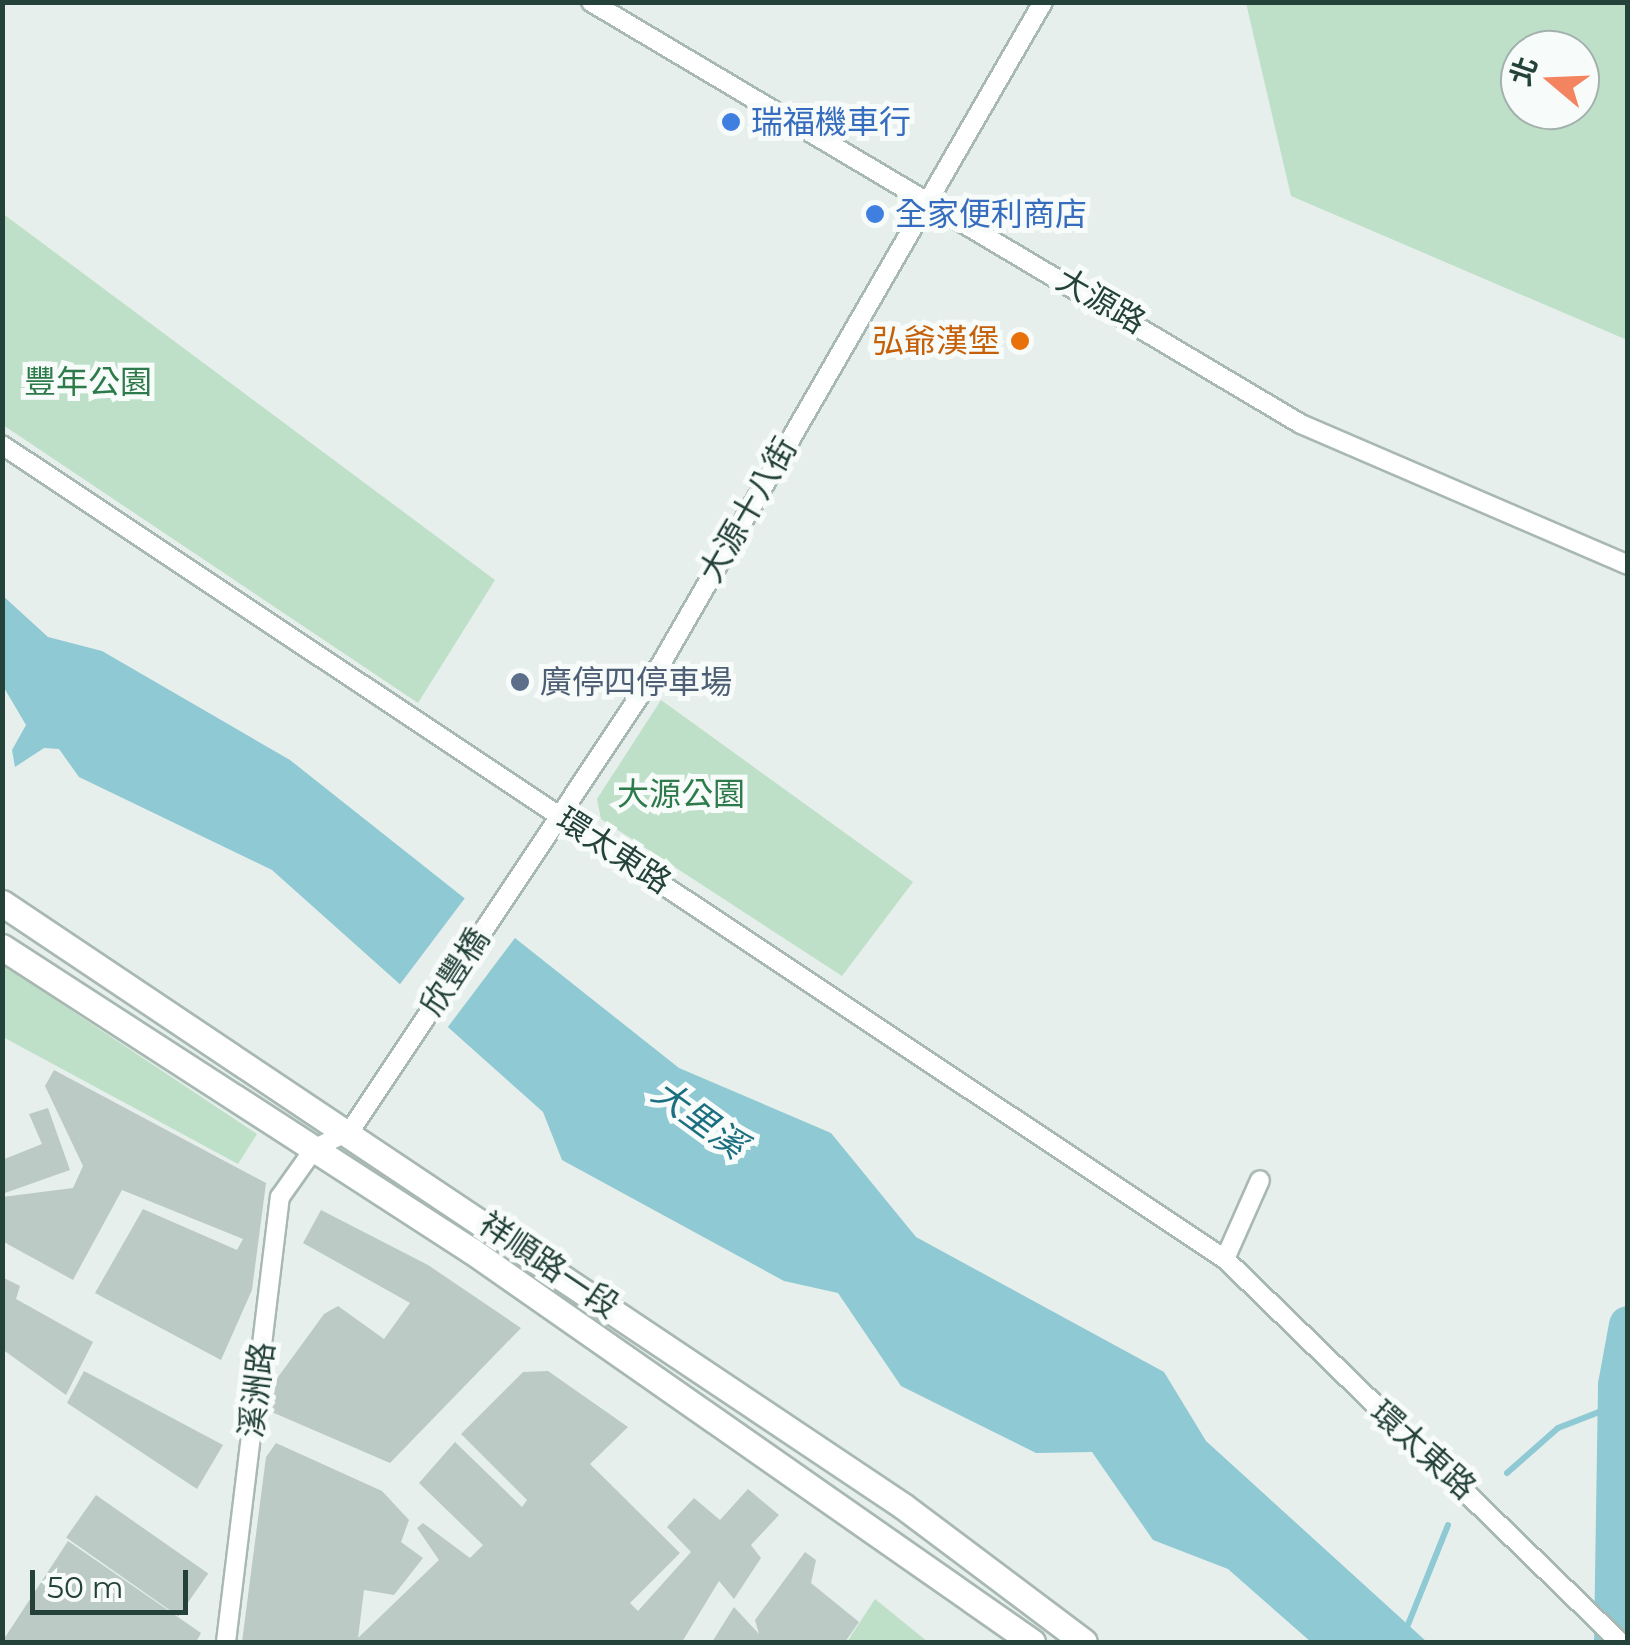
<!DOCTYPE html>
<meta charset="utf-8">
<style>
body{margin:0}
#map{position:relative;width:1630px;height:1645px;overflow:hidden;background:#e6efeb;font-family:Montserrat,"Noto Sans TC",sans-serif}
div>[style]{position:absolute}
.green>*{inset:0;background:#bfe0c8}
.water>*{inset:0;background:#8ec9d4}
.pier>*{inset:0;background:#e6efeb;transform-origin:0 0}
.stream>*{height:6px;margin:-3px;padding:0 3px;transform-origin:3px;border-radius:3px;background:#8ec9d4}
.river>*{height:38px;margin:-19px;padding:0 19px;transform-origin:19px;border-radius:19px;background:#8ec9d4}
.building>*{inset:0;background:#bbcac4;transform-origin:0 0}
.roads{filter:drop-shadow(2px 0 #a8b8b2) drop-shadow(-2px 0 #a8b8b2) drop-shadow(0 2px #a8b8b2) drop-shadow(0 -2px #a8b8b2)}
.street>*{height:18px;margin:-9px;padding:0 9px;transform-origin:9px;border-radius:9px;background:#fff}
.secondary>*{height:25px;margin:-12.5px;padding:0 12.5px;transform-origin:12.5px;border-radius:12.5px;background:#fff}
.dots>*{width:28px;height:28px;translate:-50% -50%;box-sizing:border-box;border:5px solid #f7fbf9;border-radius:50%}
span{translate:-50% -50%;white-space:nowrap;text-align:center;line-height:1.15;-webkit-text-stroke:10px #f7fbf9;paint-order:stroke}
.shop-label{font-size:32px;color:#366cbe}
.left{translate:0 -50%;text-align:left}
.street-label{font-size:32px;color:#24423a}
.food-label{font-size:32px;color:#c56008}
.right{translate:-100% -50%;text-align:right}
.park-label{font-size:32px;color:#2d7a4b}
.service-label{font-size:32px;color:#4e5e75}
.water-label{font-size:35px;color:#1c6f80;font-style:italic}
.frame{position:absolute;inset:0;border:5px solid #24423a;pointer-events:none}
.north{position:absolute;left:1500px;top:30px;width:100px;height:100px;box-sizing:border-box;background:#f7fbf9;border:2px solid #a3b1ad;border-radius:50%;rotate:289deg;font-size:28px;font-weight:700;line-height:40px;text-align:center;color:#24423a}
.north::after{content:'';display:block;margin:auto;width:35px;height:45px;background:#f4845f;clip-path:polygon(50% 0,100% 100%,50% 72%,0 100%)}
.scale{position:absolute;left:30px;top:1570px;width:158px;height:45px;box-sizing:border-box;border:5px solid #24423a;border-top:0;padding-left:12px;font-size:30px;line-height:35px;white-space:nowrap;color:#24423a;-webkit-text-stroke:8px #f7fbf9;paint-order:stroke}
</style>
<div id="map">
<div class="green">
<div style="clip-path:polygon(evenodd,1246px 3px,1627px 3px,1627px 340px,1291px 196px,1246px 3px,1520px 50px,1580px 50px,1580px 110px,1520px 110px,1520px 50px)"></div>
<div style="clip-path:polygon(2px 213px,495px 580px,418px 703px,3px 425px)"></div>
<div style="clip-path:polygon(661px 700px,913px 882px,842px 976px,601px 819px,597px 799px)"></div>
<div style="clip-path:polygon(3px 965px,257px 1134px,238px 1164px,3px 1037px)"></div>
<div style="clip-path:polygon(875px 1599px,928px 1642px,847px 1642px)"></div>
</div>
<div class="water">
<div style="clip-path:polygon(2px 595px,48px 637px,102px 651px,290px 760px,679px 1068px,831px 1133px,916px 1237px,1164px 1372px,1206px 1441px,1427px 1642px,1311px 1642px,1228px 1569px,1153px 1540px,1092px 1452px,1036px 1453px,901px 1386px,838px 1293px,784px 1281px,562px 1160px,543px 1112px,272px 870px,79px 777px,59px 749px,44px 748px,15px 767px,12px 750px,26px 725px,3px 686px)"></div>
</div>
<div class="pier">
<div style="left:468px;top:894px;width:64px;height:124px;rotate:37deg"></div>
</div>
<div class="stream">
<div style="left:1507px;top:1473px;width:68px;rotate:-41.4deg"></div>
<div style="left:1558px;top:1428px;width:63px;rotate:-21.3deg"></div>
<div style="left:1401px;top:1642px;width:126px;rotate:-68.1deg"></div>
</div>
<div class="river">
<div style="left:1613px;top:1642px;width:257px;rotate:-89.1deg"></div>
<div style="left:1617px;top:1385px;width:61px;rotate:-79.6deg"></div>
</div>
<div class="building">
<div style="clip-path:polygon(54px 1070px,266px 1183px,252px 1290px,221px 1360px,95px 1293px,143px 1209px,237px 1250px,243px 1239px,122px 1190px,73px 1280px,2px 1241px,2px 1197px,73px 1188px,83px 1166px,45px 1086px)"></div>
<div style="clip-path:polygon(48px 1108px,70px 1170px,2px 1194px,2px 1160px,42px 1144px,29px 1114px)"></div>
<div style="clip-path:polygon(321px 1210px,428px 1265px,521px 1328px,390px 1463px,267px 1410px,270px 1388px,324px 1314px,338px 1306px,384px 1339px,410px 1303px,303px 1243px)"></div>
<div style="clip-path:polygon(2px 1277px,20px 1286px,16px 1299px,93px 1342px,66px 1395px,2px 1349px)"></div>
<div style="clip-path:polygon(84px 1371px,223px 1445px,197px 1489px,67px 1403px)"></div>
<div style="clip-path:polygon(548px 1371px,628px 1427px,590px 1464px,680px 1553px,630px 1603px,638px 1611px,691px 1552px,667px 1527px,694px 1498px,720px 1520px,748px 1489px,779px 1515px,751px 1545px,761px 1558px,734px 1599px,719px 1581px,682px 1642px,242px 1642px,266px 1457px,276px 1443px,382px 1491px,409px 1520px,401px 1542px,423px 1558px,394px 1595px,364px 1590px,358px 1638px,439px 1560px,417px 1528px,423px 1523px,470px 1558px,483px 1545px,419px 1483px,455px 1442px,522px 1507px,527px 1500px,461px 1434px,523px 1372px)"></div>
<div style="left:96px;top:1495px;width:137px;height:52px;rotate:35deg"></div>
<div style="clip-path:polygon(68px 1541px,201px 1633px,196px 1642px,2px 1642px)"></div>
<div style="clip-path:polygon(805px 1552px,816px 1560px,811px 1583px,859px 1622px,845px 1642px,712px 1642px,734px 1607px,759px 1634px,755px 1620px)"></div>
</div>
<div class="roads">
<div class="street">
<div style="left:591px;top:2px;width:826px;rotate:30.73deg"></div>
<div style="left:1301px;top:424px;width:356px;rotate:23.3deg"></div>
<div style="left:2px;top:445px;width:1469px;rotate:33.65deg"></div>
<div style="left:1225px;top:1259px;width:86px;rotate:-66.1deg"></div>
<div style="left:1225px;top:1259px;width:550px;rotate:44.12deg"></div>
<div style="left:226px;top:1642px;width:448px;rotate:-83.1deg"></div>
<div style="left:280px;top:1197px;width:59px;rotate:-54.7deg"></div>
<div style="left:314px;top:1149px;width:42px;rotate:-27.2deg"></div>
<div style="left:351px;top:1130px;width:562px;rotate:-56.39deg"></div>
<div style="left:662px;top:662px;width:762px;rotate:-60deg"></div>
</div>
<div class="secondary">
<div style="left:2px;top:903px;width:1084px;rotate:33.79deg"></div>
<div style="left:903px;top:1506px;width:226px;rotate:36.9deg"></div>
<div style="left:2px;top:947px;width:560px;rotate:32.9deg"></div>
<div style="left:472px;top:1251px;width:683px;rotate:34.92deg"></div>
</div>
</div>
<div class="dots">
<div style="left:731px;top:122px;background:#3f7fe0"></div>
<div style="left:875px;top:214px;background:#3f7fe0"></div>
<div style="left:1020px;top:341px;background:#e8710a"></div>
<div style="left:520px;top:682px;background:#5c6f8a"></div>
</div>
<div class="shop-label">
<span class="left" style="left:751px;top:122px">瑞福機車行</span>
<span class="left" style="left:895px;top:214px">全家便利商店</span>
</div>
<div class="street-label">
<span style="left:1101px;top:301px;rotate:30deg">大源路</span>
<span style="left:748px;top:510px;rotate:-60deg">大源十八街</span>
<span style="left:614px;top:851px;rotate:33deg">環太東路</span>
<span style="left:455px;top:972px;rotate:-57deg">欣豐橋</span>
<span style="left:549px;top:1265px;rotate:34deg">祥順路一段</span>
<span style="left:257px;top:1390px;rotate:-83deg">溪洲路</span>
<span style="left:1423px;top:1450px;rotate:42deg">環太東路</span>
</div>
<div class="food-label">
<span class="right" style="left:1000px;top:341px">弘爺漢堡</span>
</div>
<div class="park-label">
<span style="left:88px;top:382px">豐年公園</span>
<span style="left:681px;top:794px">大源公園</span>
</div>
<div class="service-label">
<span class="left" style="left:540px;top:682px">廣停四停車場</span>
</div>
<div class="water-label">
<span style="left:699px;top:1119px;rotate:36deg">大里溪</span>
</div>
<div class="frame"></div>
<div class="north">北</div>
<div class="scale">50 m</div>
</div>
